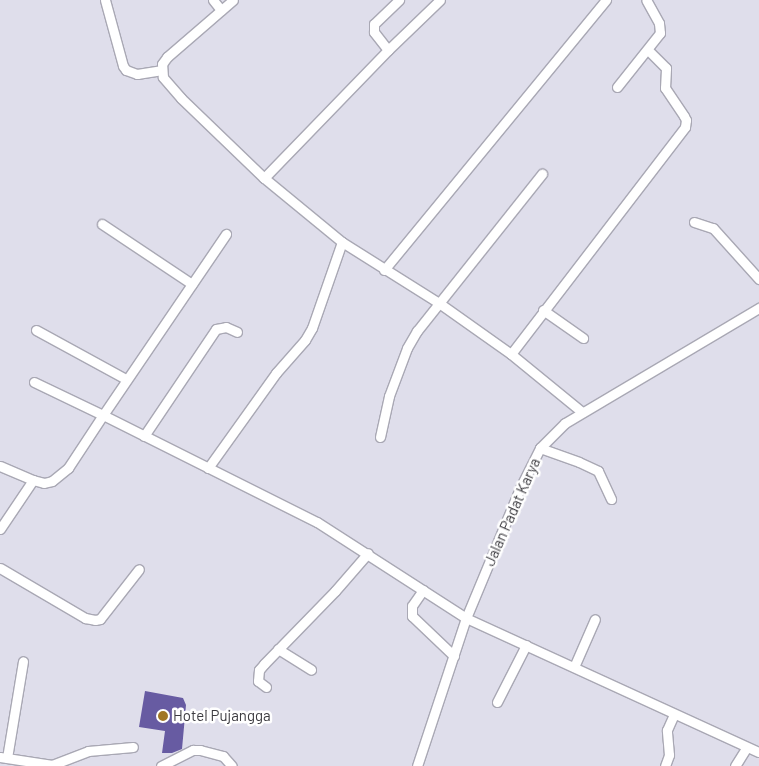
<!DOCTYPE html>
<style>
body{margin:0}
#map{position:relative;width:759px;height:766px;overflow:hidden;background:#dfdeeb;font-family:Barlow,sans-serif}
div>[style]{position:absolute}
.building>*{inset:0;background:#675ba2}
.roads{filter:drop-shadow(1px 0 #a9a8b4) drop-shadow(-1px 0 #a9a8b4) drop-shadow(0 1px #a9a8b4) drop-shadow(0 -1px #a9a8b4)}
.minor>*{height:9px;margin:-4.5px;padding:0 4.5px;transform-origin:4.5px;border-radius:4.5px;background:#fff}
.dots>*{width:14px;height:14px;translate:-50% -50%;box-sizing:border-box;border:2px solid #fff;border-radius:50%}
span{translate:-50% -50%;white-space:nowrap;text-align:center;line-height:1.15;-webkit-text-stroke:5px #fff;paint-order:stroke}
.street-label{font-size:15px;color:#3c3b40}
.poi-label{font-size:15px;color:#3c3b40}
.left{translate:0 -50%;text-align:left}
</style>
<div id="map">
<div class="building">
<div style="clip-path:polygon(145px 691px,183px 698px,186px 705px,182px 749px,172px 753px,162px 753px,165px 731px,139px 727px)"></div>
</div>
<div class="roads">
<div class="minor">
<div style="left:105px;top:0;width:68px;rotate:74.7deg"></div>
<div style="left:123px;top:66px;width:5px;rotate:53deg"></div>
<div style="left:126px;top:70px;width:12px;rotate:20deg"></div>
<div style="left:137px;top:74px;width:24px;rotate:-9deg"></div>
<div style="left:213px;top:0;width:13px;rotate:51deg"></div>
<div style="left:388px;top:50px;width:23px;rotate:-128deg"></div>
<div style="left:374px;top:32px;width:8px;rotate:-90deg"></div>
<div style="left:374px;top:24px;width:35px;rotate:-44deg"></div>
<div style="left:617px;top:87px;width:69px;rotate:-51.5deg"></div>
<div style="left:660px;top:33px;width:10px;rotate:-96deg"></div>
<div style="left:659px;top:23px;width:26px;rotate:-119deg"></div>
<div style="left:264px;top:178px;width:178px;rotate:-45.9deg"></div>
<div style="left:388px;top:50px;width:72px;rotate:-43.9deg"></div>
<div style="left:694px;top:222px;width:20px;rotate:18deg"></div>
<div style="left:713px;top:228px;width:69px;rotate:48deg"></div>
<div style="left:102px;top:224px;width:108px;rotate:33.7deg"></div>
<div style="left:342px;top:242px;width:115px;rotate:32.2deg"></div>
<div style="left:439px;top:303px;width:88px;rotate:35.3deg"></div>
<div style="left:511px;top:354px;width:92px;rotate:39.2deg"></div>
<div style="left:384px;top:270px;width:350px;rotate:-50.6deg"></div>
<div style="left:543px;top:310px;width:49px;rotate:35deg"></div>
<div style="left:36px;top:330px;width:102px;rotate:28.6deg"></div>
<div style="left:511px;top:354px;width:286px;rotate:-52.5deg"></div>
<div style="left:685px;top:127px;width:7px;rotate:-82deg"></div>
<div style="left:686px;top:120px;width:4px;rotate:-117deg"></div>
<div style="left:684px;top:116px;width:34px;rotate:-124deg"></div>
<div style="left:665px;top:88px;width:20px;rotate:-87deg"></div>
<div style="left:666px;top:68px;width:25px;rotate:-135deg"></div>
<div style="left:34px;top:382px;width:76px;rotate:25.6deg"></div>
<div style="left:103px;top:415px;width:219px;rotate:-55.8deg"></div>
<div style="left:144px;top:436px;width:129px;rotate:-56.1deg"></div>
<div style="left:216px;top:329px;width:10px;rotate:-11deg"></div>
<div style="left:226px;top:327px;width:12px;rotate:24deg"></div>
<div style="left:380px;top:437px;width:42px;rotate:-77.6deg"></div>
<div style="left:389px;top:396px;width:51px;rotate:-69.4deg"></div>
<div style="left:407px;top:348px;width:20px;rotate:-60deg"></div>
<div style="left:417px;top:331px;width:201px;rotate:-51.5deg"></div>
<div style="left:540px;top:448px;width:41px;rotate:19.7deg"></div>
<div style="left:579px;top:462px;width:21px;rotate:25deg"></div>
<div style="left:598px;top:471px;width:31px;rotate:65deg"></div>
<div style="left:0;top:466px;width:36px;rotate:23deg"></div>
<div style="left:208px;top:468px;width:117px;rotate:-54.4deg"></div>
<div style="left:276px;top:373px;width:44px;rotate:-48.7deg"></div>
<div style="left:305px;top:340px;width:14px;rotate:-60deg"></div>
<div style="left:312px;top:328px;width:91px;rotate:-70.8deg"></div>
<div style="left:342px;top:242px;width:101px;rotate:-140.6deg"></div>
<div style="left:264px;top:178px;width:115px;rotate:-136.1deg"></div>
<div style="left:181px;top:98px;width:28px;rotate:-131deg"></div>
<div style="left:163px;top:77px;width:13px;rotate:-94deg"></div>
<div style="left:162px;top:64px;width:9px;rotate:-54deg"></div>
<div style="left:167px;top:57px;width:87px;rotate:-40.8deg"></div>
<div style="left:0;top:529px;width:59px;rotate:-56deg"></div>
<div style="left:33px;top:480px;width:11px;rotate:15deg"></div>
<div style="left:44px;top:483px;width:8px;rotate:-14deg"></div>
<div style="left:52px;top:481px;width:21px;rotate:-39deg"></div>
<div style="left:68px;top:468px;width:64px;rotate:-56.6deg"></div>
<div style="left:103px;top:415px;width:239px;rotate:26.6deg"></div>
<div style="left:317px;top:522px;width:177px;rotate:32.8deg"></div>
<div style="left:466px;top:618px;width:322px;rotate:24.6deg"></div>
<div style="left:0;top:568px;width:99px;rotate:30.5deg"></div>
<div style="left:85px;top:618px;width:10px;rotate:11deg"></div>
<div style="left:95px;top:620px;width:5px;rotate:-11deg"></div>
<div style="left:100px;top:619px;width:63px;rotate:-52deg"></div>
<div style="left:423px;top:590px;width:19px;rotate:125deg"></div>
<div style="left:412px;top:606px;width:10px;rotate:90deg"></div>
<div style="left:412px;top:616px;width:58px;rotate:43.6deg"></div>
<div style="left:278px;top:649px;width:39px;rotate:32deg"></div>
<div style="left:574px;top:667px;width:52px;rotate:-66.4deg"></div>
<div style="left:266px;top:687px;width:10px;rotate:-143deg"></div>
<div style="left:258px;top:681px;width:11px;rotate:-85deg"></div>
<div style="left:259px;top:670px;width:8px;rotate:-50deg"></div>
<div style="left:264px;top:664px;width:102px;rotate:-45.8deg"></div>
<div style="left:335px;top:591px;width:50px;rotate:-49deg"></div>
<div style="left:497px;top:702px;width:64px;rotate:-63deg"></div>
<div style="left:0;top:757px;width:53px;rotate:8.7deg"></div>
<div style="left:52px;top:765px;width:39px;rotate:-21deg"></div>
<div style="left:88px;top:751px;width:45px;rotate:-5.1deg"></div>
<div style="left:7px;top:758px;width:98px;rotate:-80.6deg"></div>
<div style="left:161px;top:766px;width:36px;rotate:-27deg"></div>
<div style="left:193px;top:750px;width:7px"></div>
<div style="left:200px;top:750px;width:24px;rotate:15deg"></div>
<div style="left:223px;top:756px;width:13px;rotate:48deg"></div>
<div style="left:417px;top:766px;width:156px;rotate:-71.7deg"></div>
<div style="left:466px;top:618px;width:141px;rotate:-67.4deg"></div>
<div style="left:520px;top:488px;width:45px;rotate:-63.4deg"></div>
<div style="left:540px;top:448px;width:35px;rotate:-45deg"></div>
<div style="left:565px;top:423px;width:226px;rotate:-30.7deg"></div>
<div style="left:665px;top:766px;width:12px;rotate:-70deg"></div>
<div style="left:669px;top:755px;width:25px;rotate:-95deg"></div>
<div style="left:667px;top:730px;width:17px;rotate:-66deg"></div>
<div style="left:735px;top:766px;width:22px;rotate:-58deg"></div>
</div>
</div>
<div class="dots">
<div style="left:163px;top:716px;background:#a17726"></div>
</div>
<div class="street-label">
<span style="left:512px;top:512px;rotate:-66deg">Jalan Padat Karya</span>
</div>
<div class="poi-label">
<span class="left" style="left:173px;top:716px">Hotel Pujangga</span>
</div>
</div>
